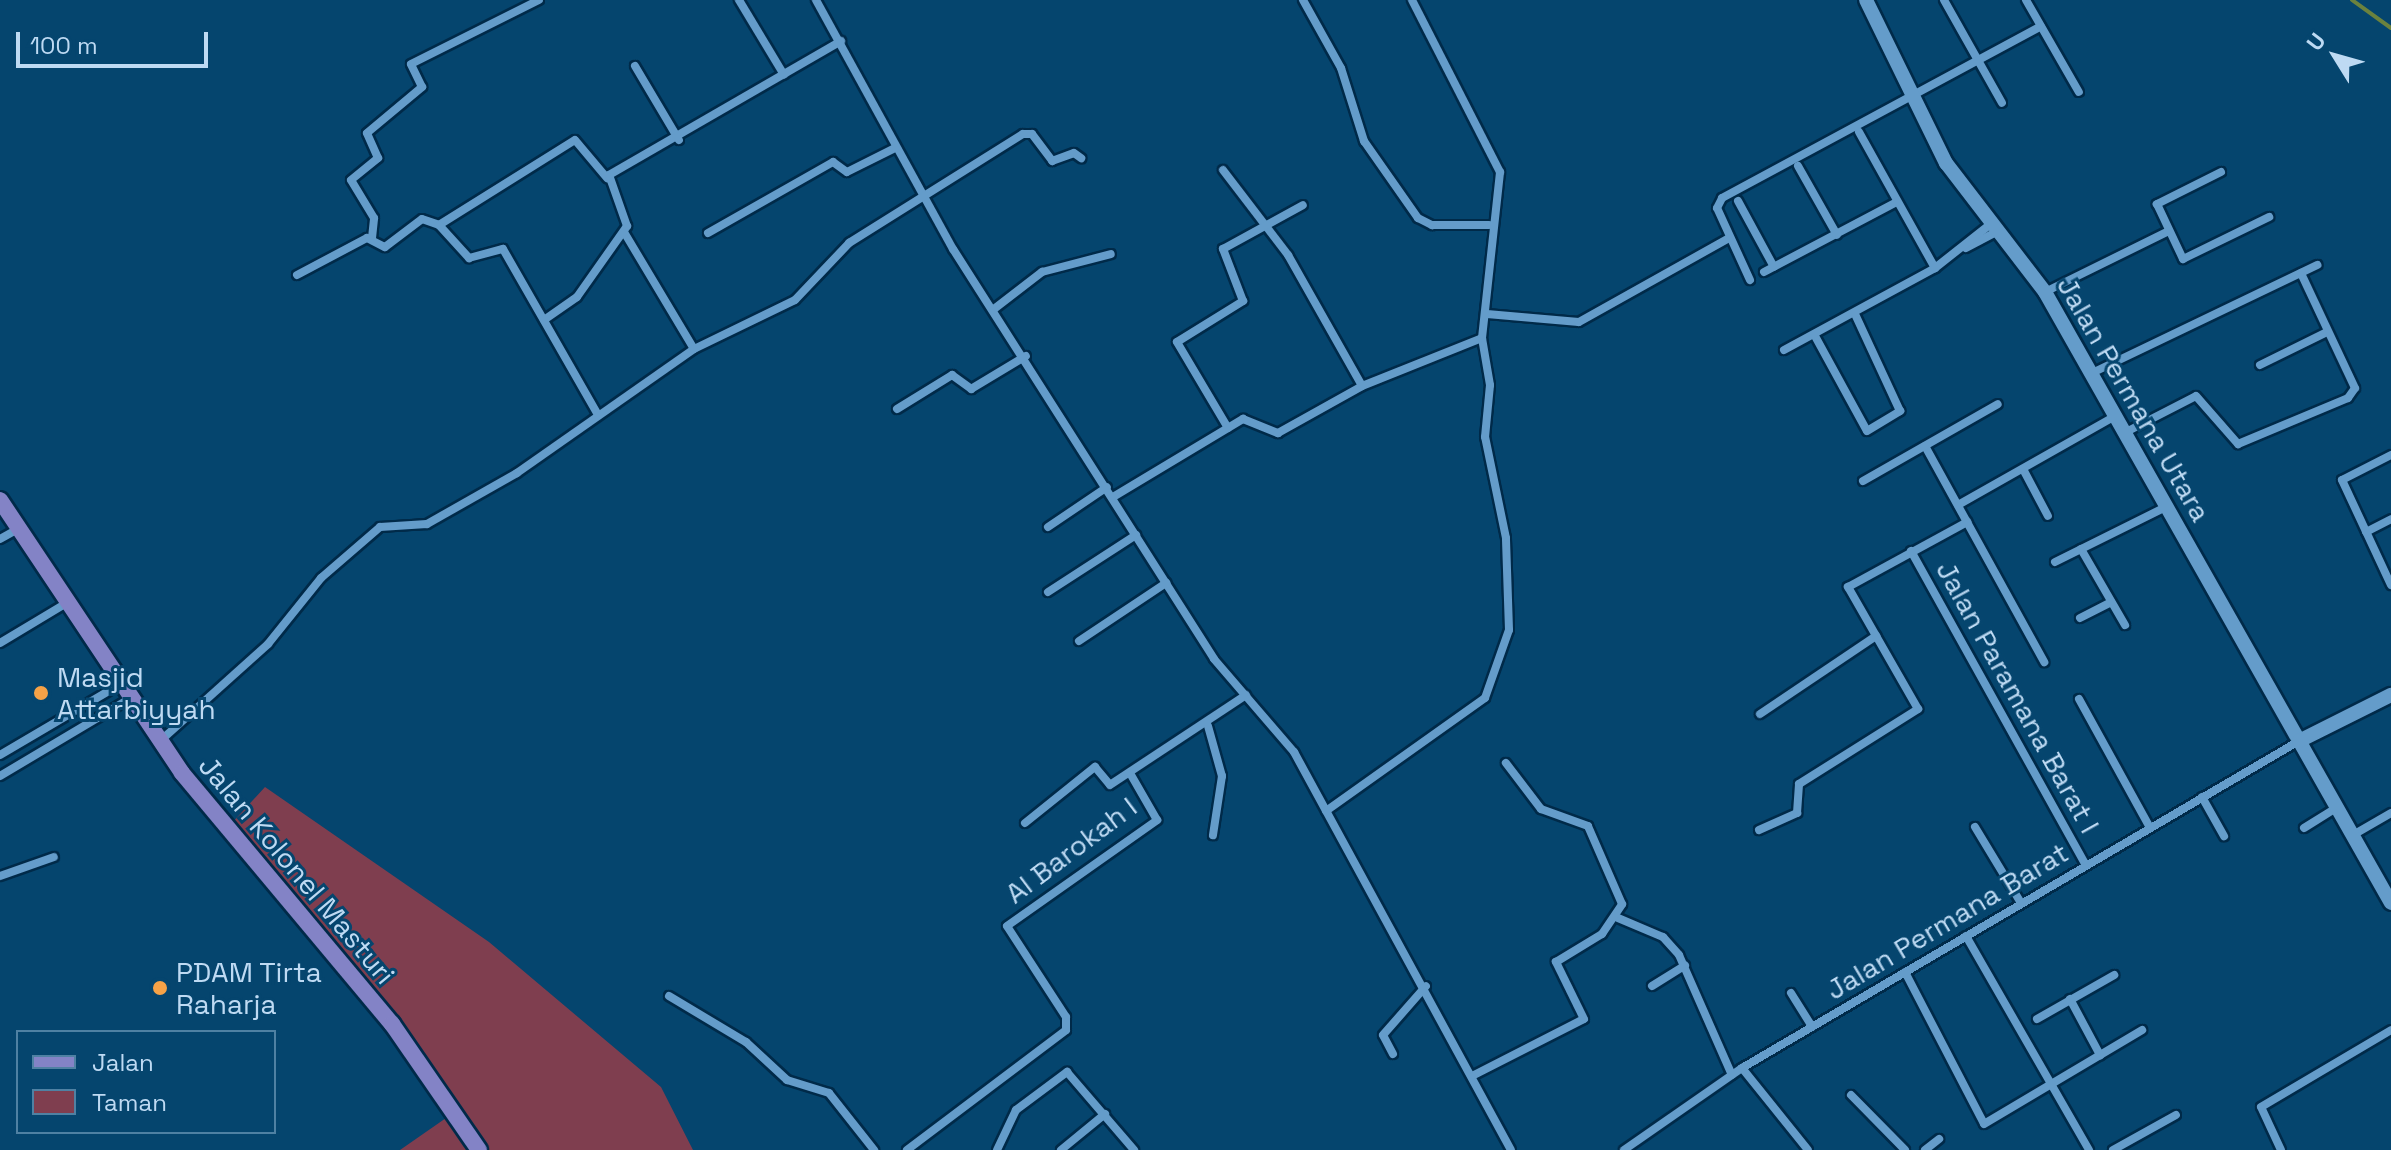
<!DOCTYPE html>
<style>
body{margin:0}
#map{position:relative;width:2391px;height:1150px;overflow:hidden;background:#05456e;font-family:"Space Grotesk",sans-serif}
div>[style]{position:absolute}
.green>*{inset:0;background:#7f3e4f}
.stream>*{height:4px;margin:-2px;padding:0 2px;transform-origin:2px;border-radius:2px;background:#6b823e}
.roads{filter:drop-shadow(2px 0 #002a49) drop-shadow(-2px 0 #002a49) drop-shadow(0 2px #002a49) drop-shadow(0 -2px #002a49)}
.minor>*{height:8px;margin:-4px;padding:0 4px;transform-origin:4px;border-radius:4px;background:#649cca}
.tertiary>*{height:14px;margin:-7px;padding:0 7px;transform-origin:7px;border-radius:7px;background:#649cca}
.primary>*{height:16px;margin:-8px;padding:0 8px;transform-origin:8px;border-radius:8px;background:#8383c6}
.dots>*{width:22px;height:22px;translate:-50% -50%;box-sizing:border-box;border:4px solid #05456e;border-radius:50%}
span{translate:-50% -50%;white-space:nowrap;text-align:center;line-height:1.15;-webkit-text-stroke:6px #05456e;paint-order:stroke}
.street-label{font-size:28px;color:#bedaf3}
.poi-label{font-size:28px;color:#bedaf3}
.left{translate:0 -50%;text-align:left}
.legend{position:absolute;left:16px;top:1030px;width:260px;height:104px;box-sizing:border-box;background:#05456e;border:2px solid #4f81a3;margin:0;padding:10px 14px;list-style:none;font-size:24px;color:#bedaf3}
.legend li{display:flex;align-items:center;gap:16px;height:40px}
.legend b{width:40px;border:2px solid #4f81a3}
.north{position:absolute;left:2295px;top:16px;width:80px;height:80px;-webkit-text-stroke:6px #05456e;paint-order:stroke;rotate:307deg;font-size:22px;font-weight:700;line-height:32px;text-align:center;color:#bedaf3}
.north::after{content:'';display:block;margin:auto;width:28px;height:36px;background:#bedaf3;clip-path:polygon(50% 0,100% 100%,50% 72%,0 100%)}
.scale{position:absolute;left:16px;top:32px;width:192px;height:36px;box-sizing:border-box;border:4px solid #bedaf3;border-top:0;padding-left:10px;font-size:24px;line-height:28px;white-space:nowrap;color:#bedaf3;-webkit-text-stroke:6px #05456e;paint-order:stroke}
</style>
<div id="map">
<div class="green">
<div style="clip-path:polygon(265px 787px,489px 942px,661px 1087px,693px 1150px,400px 1150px,459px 1109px,230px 825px)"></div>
</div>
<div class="stream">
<div style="left:2352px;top:0;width:48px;rotate:35.7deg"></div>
</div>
<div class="roads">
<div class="minor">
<div style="left:739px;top:0;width:87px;rotate:59deg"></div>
<div style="left:816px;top:0;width:284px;rotate:61.2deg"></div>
<div style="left:953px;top:249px;width:486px;rotate:57.5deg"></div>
<div style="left:1214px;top:659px;width:123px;rotate:49.3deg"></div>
<div style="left:1294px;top:752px;width:453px;rotate:61.4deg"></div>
<div style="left:1303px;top:0;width:78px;rotate:60.8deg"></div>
<div style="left:1341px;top:68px;width:77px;rotate:72.5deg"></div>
<div style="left:1364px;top:141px;width:94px;rotate:55deg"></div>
<div style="left:1418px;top:218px;width:16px;rotate:27deg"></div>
<div style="left:1432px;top:225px;width:57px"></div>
<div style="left:1944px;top:0;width:118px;rotate:60.6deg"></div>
<div style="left:2026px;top:0;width:106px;rotate:60.1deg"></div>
<div style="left:635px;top:66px;width:86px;rotate:59.3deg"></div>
<div style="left:1859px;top:132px;width:156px;rotate:60.8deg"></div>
<div style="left:1798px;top:166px;width:79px;rotate:60.5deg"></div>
<div style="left:1223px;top:170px;width:107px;rotate:52.6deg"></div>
<div style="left:1288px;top:255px;width:150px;rotate:60.5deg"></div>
<div style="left:2221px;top:172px;width:72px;rotate:153.4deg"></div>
<div style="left:2157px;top:204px;width:61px;rotate:64.7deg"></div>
<div style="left:2183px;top:259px;width:96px;rotate:-26deg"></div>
<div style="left:1738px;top:201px;width:75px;rotate:61.4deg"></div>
<div style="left:439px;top:225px;width:160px;rotate:-32deg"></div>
<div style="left:575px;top:140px;width:50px;rotate:49.9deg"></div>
<div style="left:624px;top:232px;width:136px;rotate:59.1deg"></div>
<div style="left:708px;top:233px;width:144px;rotate:-29.6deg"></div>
<div style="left:833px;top:162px;width:17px;rotate:36deg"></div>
<div style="left:847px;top:172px;width:54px;rotate:-26.6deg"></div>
<div style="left:372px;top:238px;width:20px;rotate:-84deg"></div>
<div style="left:374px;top:218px;width:44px;rotate:-121.2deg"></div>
<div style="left:351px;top:180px;width:35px;rotate:-39deg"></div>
<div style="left:378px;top:158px;width:27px;rotate:-114deg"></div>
<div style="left:367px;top:133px;width:72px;rotate:-39.9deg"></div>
<div style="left:422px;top:87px;width:25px;rotate:-116deg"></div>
<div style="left:411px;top:64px;width:143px;rotate:-26.6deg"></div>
<div style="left:1966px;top:248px;width:36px;rotate:-28deg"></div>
<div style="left:1764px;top:272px;width:150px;rotate:-27.8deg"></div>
<div style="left:297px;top:275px;width:79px;rotate:-27.9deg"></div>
<div style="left:367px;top:238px;width:20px;rotate:27deg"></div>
<div style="left:385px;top:247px;width:46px;rotate:-37.1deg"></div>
<div style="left:422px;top:219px;width:18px;rotate:19deg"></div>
<div style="left:439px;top:225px;width:45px;rotate:47.7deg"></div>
<div style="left:469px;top:258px;width:35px;rotate:-15deg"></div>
<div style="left:503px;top:249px;width:191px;rotate:60.2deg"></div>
<div style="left:1750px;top:280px;width:79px;rotate:-114.6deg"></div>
<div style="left:1717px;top:208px;width:11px;rotate:-63deg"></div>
<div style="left:1722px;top:198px;width:362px;rotate:-28.3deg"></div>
<div style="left:2045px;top:292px;width:136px;rotate:-26.2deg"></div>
<div style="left:994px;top:309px;width:61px;rotate:-37.6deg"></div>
<div style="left:1042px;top:272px;width:71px;rotate:-14.6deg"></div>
<div style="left:1487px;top:314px;width:92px;rotate:5deg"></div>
<div style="left:1579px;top:322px;width:172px;rotate:-29.2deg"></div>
<div style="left:544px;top:320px;width:40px;rotate:-34.9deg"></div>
<div style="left:577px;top:297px;width:87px;rotate:-54.8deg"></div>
<div style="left:627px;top:226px;width:54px;rotate:-109.4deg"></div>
<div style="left:609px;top:175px;width:268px;rotate:-30deg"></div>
<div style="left:1815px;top:336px;width:108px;rotate:61.3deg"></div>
<div style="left:1867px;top:431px;width:39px;rotate:-31deg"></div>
<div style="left:1900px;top:411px;width:105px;rotate:-114.9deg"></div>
<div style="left:1784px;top:350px;width:172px;rotate:-28.5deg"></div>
<div style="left:1935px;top:268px;width:73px;rotate:-38.3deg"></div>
<div style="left:2260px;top:365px;width:75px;rotate:-26.2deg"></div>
<div style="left:2092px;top:373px;width:250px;rotate:-25.6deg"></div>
<div style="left:897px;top:409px;width:65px;rotate:-31.7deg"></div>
<div style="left:952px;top:375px;width:24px;rotate:36deg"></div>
<div style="left:971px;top:389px;width:64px;rotate:-31deg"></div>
<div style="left:1228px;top:428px;width:100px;rotate:-120.7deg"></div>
<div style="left:1177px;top:342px;width:78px;rotate:-31.8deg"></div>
<div style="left:1243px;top:301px;width:56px;rotate:-111deg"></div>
<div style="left:1223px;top:249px;width:91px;rotate:-28.8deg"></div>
<div style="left:2128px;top:431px;width:76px;rotate:-27.2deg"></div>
<div style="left:2196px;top:396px;width:64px;rotate:48.8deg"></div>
<div style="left:2238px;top:444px;width:119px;rotate:-22.7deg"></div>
<div style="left:2348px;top:398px;width:12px;rotate:-55deg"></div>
<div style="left:2355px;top:388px;width:127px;rotate:-115.2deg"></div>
<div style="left:1925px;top:446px;width:247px;rotate:61.1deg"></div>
<div style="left:2391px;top:455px;width:55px;rotate:153deg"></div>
<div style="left:2342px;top:480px;width:116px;rotate:65deg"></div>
<div style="left:2023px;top:469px;width:53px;rotate:62deg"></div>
<div style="left:1863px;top:481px;width:155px;rotate:-29.7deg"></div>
<div style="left:1113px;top:497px;width:152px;rotate:-31deg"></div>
<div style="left:1243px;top:419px;width:38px;rotate:22deg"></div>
<div style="left:1278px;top:433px;width:96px;rotate:-29.2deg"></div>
<div style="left:1362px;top:386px;width:129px;rotate:-21.8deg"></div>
<div style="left:1958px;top:505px;width:183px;rotate:-29.5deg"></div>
<div style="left:1048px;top:527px;width:71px;rotate:-34.1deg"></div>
<div style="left:2366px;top:532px;width:28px;rotate:-27deg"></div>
<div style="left:0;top:539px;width:21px;rotate:-29deg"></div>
<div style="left:2081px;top:549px;width:88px;rotate:59.9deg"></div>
<div style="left:1911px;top:551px;width:359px;rotate:60.9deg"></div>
<div style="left:2055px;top:562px;width:124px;rotate:-26.4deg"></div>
<div style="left:1048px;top:592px;width:105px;rotate:-32.9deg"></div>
<div style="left:2080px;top:618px;width:35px;rotate:-27deg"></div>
<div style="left:1079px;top:641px;width:105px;rotate:-33.7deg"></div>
<div style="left:0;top:643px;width:76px;rotate:-31deg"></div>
<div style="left:2079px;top:699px;width:145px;rotate:61.1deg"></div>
<div style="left:1760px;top:714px;width:140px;rotate:-33.9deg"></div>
<div style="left:1208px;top:726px;width:52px;rotate:74.4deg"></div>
<div style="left:1222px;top:776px;width:60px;rotate:98.7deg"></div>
<div style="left:160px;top:741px;width:145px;rotate:-41.9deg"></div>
<div style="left:268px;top:644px;width:85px;rotate:-51.2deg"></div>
<div style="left:321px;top:578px;width:78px;rotate:-40.8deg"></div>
<div style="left:380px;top:527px;width:47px;rotate:-3.7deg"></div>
<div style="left:427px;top:524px;width:103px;rotate:-29.5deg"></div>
<div style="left:517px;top:473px;width:216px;rotate:-35deg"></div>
<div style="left:694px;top:349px;width:112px;rotate:-25.9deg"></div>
<div style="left:795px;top:300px;width:79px;rotate:-46.5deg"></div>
<div style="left:849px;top:243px;width:205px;rotate:-32.1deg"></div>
<div style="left:1023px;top:134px;width:9px"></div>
<div style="left:1032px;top:134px;width:34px;rotate:53deg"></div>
<div style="left:1052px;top:161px;width:23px;rotate:-20deg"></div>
<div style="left:1074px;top:153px;width:9px;rotate:36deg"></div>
<div style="left:0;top:755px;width:138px;rotate:-30.5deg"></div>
<div style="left:0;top:776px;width:150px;rotate:-30.8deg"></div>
<div style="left:2202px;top:797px;width:45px;rotate:60.6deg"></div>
<div style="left:1326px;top:811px;width:195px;rotate:-35.4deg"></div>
<div style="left:1485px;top:698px;width:72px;rotate:-70.6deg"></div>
<div style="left:1509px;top:630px;width:92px;rotate:-91.9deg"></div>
<div style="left:1506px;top:538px;width:103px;rotate:-101.7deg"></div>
<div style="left:1485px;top:437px;width:52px;rotate:-84.5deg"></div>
<div style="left:1490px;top:385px;width:48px;rotate:-99.7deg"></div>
<div style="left:1482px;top:338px;width:167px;rotate:-83.8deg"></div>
<div style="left:1500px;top:172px;width:193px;rotate:-117.1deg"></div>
<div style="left:1025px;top:823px;width:90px;rotate:-38.7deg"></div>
<div style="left:1095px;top:767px;width:23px;rotate:50deg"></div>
<div style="left:1110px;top:785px;width:163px;rotate:-33.5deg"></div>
<div style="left:1975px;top:827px;width:89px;rotate:58.8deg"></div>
<div style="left:2304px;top:828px;width:39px;rotate:-32deg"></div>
<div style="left:1759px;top:830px;width:42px;rotate:-24.1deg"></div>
<div style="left:1797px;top:813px;width:29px;rotate:-86deg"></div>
<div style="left:1799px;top:784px;width:141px;rotate:-32.2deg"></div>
<div style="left:1918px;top:709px;width:141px;rotate:-119.8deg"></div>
<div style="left:1848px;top:587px;width:136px;rotate:-28.6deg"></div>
<div style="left:2353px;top:835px;width:44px;rotate:-30.1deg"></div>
<div style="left:0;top:876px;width:57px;rotate:-19.4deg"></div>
<div style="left:1618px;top:918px;width:49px;rotate:22.9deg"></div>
<div style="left:1663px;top:937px;width:24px;rotate:48deg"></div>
<div style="left:1679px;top:955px;width:131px;rotate:66.2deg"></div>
<div style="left:1966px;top:936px;width:247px;rotate:60.1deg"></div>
<div style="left:1905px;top:972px;width:171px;rotate:62.5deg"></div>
<div style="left:1984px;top:1124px;width:184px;rotate:-30.7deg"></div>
<div style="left:1652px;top:986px;width:39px;rotate:-32deg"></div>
<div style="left:1791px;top:993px;width:40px;rotate:58deg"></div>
<div style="left:669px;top:996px;width:90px;rotate:30.9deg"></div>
<div style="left:746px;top:1042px;width:56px;rotate:42.8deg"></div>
<div style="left:787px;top:1080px;width:44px;rotate:17.2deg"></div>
<div style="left:829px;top:1093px;width:73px;rotate:51.7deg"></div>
<div style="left:2070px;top:999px;width:64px;rotate:61.8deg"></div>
<div style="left:2037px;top:1019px;width:89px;rotate:-29.7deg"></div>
<div style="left:1393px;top:1054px;width:21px;rotate:-118deg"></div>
<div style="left:1383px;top:1035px;width:65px;rotate:-48.7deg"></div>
<div style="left:1742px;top:1068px;width:105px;rotate:51.2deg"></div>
<div style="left:1474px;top:1075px;width:123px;rotate:-27deg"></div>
<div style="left:1584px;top:1019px;width:64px;rotate:-116.2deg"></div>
<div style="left:1556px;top:962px;width:54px;rotate:-31.3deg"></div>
<div style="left:1602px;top:934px;width:36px;rotate:-56deg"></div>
<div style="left:1622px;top:904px;width:85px;rotate:-113.6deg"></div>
<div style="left:1588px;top:826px;width:50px;rotate:-160.1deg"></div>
<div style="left:1541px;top:809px;width:58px;rotate:-127.3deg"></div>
<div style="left:1851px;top:1095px;width:77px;rotate:45.5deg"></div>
<div style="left:907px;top:1150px;width:199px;rotate:-37deg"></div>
<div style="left:1066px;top:1030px;width:13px;rotate:-90deg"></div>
<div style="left:1066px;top:1017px;width:108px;rotate:-123deg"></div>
<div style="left:1007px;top:926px;width:184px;rotate:-35.2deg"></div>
<div style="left:1157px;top:820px;width:54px;rotate:-119.9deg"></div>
<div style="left:997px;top:1150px;width:44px;rotate:-64.6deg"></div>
<div style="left:1016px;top:1110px;width:64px;rotate:-36.7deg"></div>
<div style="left:1067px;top:1072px;width:103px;rotate:49.3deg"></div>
<div style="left:1061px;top:1150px;width:57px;rotate:-39.3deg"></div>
<div style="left:1624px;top:1150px;width:144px;rotate:-34.8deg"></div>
<div style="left:1742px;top:1068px;width:646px;rotate:-30.42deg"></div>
<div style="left:1925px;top:1150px;width:18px;rotate:-38deg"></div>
<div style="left:2113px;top:1150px;width:72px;rotate:-29.1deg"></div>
<div style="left:2281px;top:1150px;width:47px;rotate:-114.9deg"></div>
<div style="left:2261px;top:1107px;width:151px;rotate:-30.6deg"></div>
</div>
<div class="tertiary">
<div style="left:1866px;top:0;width:182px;rotate:63.9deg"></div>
<div style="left:1946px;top:163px;width:163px;rotate:52.5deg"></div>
<div style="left:2045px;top:292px;width:702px;rotate:60.48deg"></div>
<div style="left:2299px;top:741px;width:103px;rotate:-26.6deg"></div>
</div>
<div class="primary">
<div style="left:0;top:500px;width:328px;rotate:56.3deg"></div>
<div style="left:182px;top:773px;width:327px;rotate:50.1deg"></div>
<div style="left:392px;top:1024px;width:153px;rotate:55.4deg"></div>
</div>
</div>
<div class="dots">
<div style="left:41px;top:693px;background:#f6a247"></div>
<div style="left:160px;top:988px;background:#f6a247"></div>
</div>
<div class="street-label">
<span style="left:2134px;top:399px;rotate:60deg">Jalan Permana Utara</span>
<span style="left:2018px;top:697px;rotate:61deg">Jalan Paramana Barat I</span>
<span style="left:1071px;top:850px;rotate:-37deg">Al Barokah I</span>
<span style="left:297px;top:870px;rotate:50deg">Jalan Kolonel Masturi</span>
<span style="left:1947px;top:921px;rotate:-31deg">Jalan Permana Barat</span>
</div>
<div class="poi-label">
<span class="left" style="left:57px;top:693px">Masjid<br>Attarbiyyah</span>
<span class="left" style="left:176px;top:988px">PDAM Tirta<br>Raharja</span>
</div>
<ul class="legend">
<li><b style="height:10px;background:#8383c6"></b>Jalan</li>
<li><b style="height:22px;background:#7f3e4f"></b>Taman</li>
</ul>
<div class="north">U</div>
<div class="scale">100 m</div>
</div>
